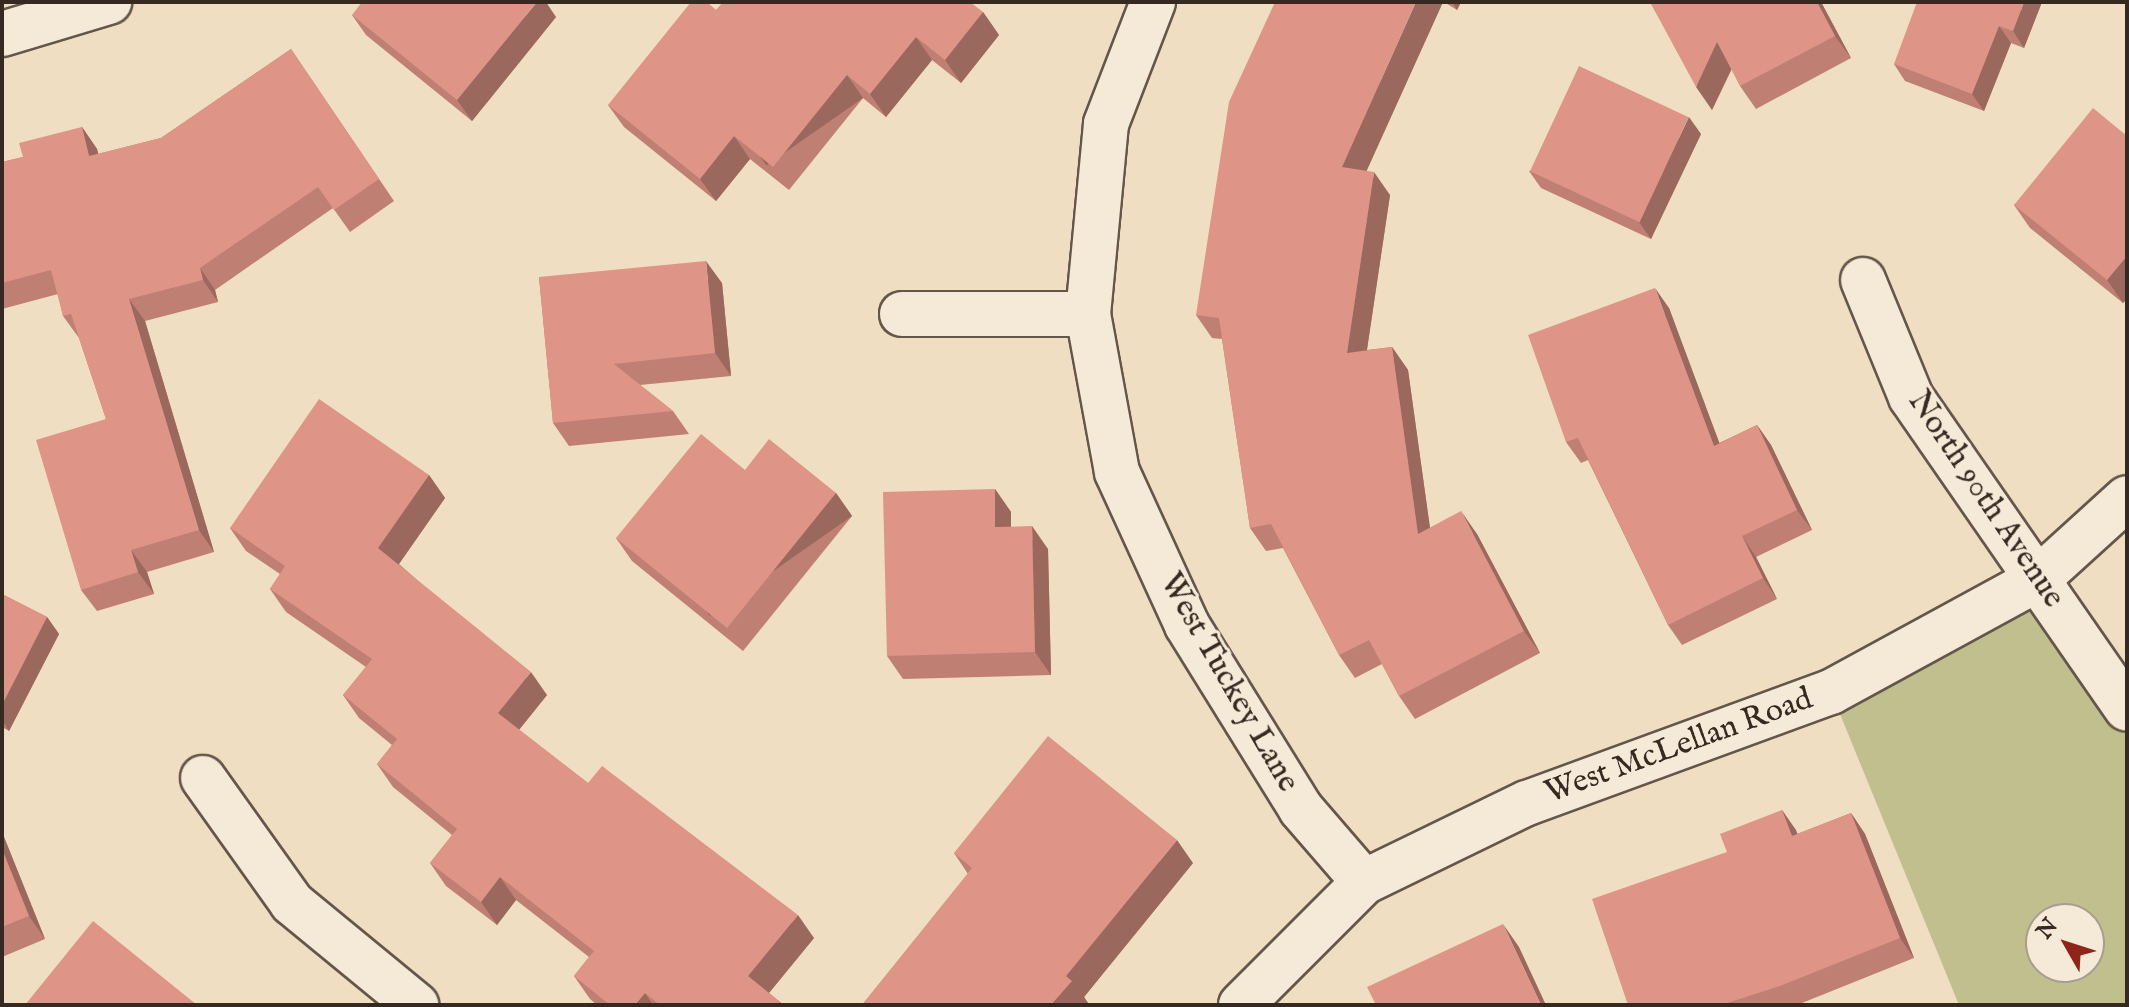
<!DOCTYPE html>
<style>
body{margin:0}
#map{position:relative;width:2129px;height:1007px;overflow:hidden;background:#efdec1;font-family:"IM FELL English",serif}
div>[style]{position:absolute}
.green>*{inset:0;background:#c1bf8e}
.roads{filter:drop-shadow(2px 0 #64564a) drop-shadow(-2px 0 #64564a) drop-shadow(0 2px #64564a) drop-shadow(0 -2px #64564a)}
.minor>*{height:44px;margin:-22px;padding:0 22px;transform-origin:22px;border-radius:22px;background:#f5ead7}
.wall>*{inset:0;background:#bf7f73}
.shaded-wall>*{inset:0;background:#9b685e;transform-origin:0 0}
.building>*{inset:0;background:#de9486;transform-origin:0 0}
span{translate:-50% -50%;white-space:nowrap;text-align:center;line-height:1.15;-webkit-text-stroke:6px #f5ead7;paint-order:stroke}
.street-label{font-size:32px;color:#352922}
.frame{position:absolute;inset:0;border:4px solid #352922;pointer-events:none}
.north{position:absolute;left:2025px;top:903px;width:80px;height:80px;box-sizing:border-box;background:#f5ead7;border:2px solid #a89d8f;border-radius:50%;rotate:309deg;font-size:22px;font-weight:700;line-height:32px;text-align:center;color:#352922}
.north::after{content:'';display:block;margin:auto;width:28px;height:36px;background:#8f2418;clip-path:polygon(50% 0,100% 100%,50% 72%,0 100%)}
</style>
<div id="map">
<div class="green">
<div style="clip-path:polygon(evenodd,2038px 579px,2127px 709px,2127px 1005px,1959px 1005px,1831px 692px,2038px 579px,2041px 919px,2089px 919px,2089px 967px,2041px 967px,2041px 919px)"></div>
</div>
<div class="roads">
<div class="minor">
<div style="left:1153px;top:2px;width:131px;rotate:111.1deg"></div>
<div style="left:1106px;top:124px;width:191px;rotate:95.4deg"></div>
<div style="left:1088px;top:314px;width:161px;rotate:79.6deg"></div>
<div style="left:1117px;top:472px;width:168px;rotate:65.4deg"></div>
<div style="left:1187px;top:625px;width:216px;rotate:58.2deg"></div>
<div style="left:1301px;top:809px;width:96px;rotate:49.2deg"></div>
<div style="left:2px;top:34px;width:112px;rotate:-16.7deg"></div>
<div style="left:1863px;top:280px;width:126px;rotate:67.7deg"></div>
<div style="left:1911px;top:397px;width:379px;rotate:55.3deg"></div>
<div style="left:902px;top:314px;width:186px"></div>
<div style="left:203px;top:778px;width:153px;rotate:54.5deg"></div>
<div style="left:292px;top:903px;width:161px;rotate:39.4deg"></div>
<div style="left:1241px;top:1005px;width:174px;rotate:-45deg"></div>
<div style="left:1364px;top:882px;width:181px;rotate:-25.9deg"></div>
<div style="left:1527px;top:803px;width:324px;rotate:-20.1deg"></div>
<div style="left:1831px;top:692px;width:236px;rotate:-28.6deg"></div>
<div style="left:2038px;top:579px;width:120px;rotate:-42.3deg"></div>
</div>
</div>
<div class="wall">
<div style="clip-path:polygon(1443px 2px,1366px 171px,1390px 195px,1367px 350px,1392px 347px,1408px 370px,1430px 528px,1477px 534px,1540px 653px,1415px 719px,1399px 696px,1382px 664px,1355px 678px,1339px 655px,1283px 548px,1266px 551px,1250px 528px,1222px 339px,1212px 338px,1196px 315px)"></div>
<div style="clip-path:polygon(1444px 2px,1461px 2px,1457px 10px)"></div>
<div style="clip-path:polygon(1650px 2px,1821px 2px,1851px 58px,1756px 109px,1740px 86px,1732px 69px,1712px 110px)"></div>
<div style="clip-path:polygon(2042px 2px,2024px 48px,2011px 43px,1984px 111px,1905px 81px,1894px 64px)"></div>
<div style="clip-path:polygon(983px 12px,999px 35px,961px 83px,932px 60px,886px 117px,863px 98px,789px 190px,750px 159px,716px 201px,624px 127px,608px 105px)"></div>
<div style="clip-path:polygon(352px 15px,556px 17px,472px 121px,366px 35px)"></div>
<div style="clip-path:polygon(291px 49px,394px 201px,350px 232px,333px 208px,215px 290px,218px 302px,145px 321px,214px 552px,147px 572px,154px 594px,97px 611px,81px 590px,106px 419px,79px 338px,63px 316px,58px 294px,2px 309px,2px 162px,23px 157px,82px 127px,97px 149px,98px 154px,161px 138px)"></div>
<div style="clip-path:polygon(1701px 134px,1651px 239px,1541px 188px,1529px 171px)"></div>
<div style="clip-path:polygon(2127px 136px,2127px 299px,2123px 303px,2030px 228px,2014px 205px)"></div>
<div style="clip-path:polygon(539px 277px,722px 283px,731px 376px,640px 385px,673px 411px,689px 434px,569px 446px,553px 423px)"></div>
<div style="clip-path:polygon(1669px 308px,1719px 443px,1757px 425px,1771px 445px,1812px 530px,1756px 557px,1777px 599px,1682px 645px,1668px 625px,1588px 460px,1581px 463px,1566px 442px)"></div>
<div style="clip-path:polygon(745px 470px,836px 493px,852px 516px,743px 651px,632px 561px,616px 538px)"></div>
<div style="clip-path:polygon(429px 475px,445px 498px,399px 564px,547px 695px,519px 730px,588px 783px,814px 938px,769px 993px,784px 1005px,597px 1005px,590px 999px,574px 976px,589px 957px,516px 900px,497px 925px,446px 886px,430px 863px,452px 835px,393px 787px,377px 764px,392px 745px,359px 718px,343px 695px,366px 667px,286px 612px,270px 589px,280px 574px,246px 551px,230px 528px)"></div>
<div style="clip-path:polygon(995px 489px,1011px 512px,1011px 527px,1048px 549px,1051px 675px,903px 679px,887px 656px)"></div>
<div style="clip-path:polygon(2px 594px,47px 617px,59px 634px,9px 731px,2px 727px)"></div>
<div style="clip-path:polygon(1782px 810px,1797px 834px,1851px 813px,1865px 834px,1914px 958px,1797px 1005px,1628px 1005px,1727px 852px)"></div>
<div style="clip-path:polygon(2px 832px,45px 939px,2px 957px)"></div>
<div style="clip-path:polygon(954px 853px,1193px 863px,1084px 997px,1088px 1003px,1087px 1005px,862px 1005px,968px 874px)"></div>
</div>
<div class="shaded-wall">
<div style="clip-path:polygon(537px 2px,546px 2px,556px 17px,472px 121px,457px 100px)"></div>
<div style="clip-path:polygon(1416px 2px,1443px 2px,1358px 190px,1342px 167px)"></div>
<div style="clip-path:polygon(1452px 2px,1461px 2px,1457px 10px)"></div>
<div style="clip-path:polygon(1817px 2px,1821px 2px,1851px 58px,1835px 36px)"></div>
<div style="clip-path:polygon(2024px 2px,2042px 2px,2024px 48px,2013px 31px)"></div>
<div style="clip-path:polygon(983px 12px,999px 35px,961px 83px,945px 60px)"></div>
<div style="clip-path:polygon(1999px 26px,2011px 43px,1984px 111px,1972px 94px)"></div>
<div style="clip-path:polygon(916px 37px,932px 60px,886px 117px,870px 94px)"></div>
<div style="clip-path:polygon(1717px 42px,1733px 65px,1712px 110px,1696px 87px)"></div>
<div style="left:847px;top:75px;width:28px;height:118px;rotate:55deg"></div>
<div style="clip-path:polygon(1689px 117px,1701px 134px,1651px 239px,1639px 222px)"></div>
<div style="clip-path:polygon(82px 127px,97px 149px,105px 178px,89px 156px)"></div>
<div style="clip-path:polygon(734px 136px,750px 159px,716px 201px,700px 179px)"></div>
<div style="clip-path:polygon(1374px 172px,1390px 195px,1363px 376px,1347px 353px)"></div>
<div style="clip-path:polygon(2127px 256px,2127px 299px,2123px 303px,2107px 280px)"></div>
<div style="clip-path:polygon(706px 261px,722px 283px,731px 376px,715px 353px)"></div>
<div style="clip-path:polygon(200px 268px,215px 290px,218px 302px,203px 280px)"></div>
<div style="clip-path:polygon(1655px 288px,1669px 308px,1728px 466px,1714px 446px)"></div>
<div style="clip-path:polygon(129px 299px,145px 321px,214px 552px,199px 530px)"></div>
<div style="clip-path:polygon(1392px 347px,1408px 370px,1434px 557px,1418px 534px)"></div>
<div style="clip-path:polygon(1757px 425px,1771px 445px,1812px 530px,1797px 510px)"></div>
<div style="clip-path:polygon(429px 475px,445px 498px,394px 571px,378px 548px)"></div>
<div style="clip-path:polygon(995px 489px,1011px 512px,1011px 550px,995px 527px)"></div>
<div style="left:836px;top:493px;width:28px;height:174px;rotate:55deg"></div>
<div style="clip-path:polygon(1461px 511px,1477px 534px,1540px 653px,1524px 631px)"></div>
<div style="clip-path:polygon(1032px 526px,1048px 549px,1051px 675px,1035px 652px)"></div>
<div style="clip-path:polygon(1742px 536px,1756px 557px,1777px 599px,1763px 578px)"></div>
<div style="clip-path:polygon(131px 550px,147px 572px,154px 594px,138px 572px)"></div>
<div style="clip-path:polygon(47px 617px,59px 634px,9px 731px,2px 720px,2px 705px)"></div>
<div style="clip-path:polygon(531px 672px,547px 695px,514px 736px,498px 713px)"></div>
<div style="clip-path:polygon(1782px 810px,1796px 830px,1806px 856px,1792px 836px)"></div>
<div style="clip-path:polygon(1851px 813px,1865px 834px,1914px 958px,1900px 938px)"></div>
<div style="clip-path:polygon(2px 832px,45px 939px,29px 916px,2px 849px)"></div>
<div style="clip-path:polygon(1177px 840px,1193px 863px,1084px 997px,1088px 1003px,1087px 1005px,1051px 1005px,1066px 976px)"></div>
<div style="clip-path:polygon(500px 877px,516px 900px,497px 925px,481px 902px)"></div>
<div style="clip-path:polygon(798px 915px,814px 938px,764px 999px,748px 976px)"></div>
<div style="clip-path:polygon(1503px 924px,1519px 947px,1546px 1005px,1541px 1005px)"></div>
<div style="clip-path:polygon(645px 993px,653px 1005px,635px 1005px)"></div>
</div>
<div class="building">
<div style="clip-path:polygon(362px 2px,537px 2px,457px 100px,352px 15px)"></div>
<div style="clip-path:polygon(691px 2px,707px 2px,716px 10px,723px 2px,970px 2px,983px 12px,945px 60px,916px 37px,870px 94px,847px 75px,773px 167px,734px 136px,700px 179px,608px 105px)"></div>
<div style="clip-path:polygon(1275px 2px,1416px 2px,1342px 167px,1374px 172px,1347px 353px,1392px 347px,1418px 534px,1461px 511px,1524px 631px,1399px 696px,1369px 640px,1339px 655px,1271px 524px,1250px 528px,1219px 318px,1196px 315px,1229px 102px)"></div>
<div style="clip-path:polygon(1650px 2px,1817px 2px,1835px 36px,1740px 86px,1717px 42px,1696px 87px)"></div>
<div style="clip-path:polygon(1917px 2px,2024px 2px,2013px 31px,1999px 26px,1972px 94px,1894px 64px)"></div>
<div style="clip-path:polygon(291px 49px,379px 179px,334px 210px,318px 187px,200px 268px,203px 280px,129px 299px,199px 530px,131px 550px,138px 572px,81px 590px,36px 440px,106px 419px,71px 314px,63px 316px,51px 270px,2px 283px,2px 162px,23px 157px,19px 143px,82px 127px,89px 156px,161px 138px)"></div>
<div style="left:1579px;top:66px;width:121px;height:116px;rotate:25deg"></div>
<div style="clip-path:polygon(2093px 108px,2127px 136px,2127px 256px,2107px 280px,2014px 205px)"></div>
<div style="clip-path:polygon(706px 261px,715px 353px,614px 364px,673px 411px,553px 423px,539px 277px)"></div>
<div style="clip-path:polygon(1655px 288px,1714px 446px,1757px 425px,1797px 510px,1742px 536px,1763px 578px,1668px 625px,1578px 438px,1566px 442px,1528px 335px)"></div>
<div style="clip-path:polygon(319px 399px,429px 475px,378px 548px,531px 672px,498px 713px,588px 783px,602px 766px,798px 915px,748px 976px,784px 1005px,660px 1005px,645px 993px,635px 1005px,610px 1005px,574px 976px,594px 951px,500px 877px,481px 902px,430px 863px,457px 829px,377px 764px,397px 739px,343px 695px,372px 659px,270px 589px,285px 566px,230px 528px)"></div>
<div style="clip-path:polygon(701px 434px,745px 470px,769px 439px,836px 493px,727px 628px,616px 538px)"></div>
<div style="clip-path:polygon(995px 489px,995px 527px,1032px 526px,1035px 652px,887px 656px,883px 492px)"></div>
<div style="clip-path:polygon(2px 594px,47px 617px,2px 705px)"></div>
<div style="clip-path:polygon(1048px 736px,1177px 840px,1066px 976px,1072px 981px,1051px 1005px,862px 1005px,972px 868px,954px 853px)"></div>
<div style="clip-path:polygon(1782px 810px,1792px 836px,1851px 813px,1900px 938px,1780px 986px,1721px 1005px,1628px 1005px,1592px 899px,1727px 852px,1720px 834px)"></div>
<div style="clip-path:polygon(2px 849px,29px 916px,2px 927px)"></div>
<div style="clip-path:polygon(93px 921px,197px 1005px,25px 1005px)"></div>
<div style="clip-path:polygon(1503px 924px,1541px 1005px,1376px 1005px,1367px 987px)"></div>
</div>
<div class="street-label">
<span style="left:1985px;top:500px;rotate:56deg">North 90th Avenue</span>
<span style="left:1228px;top:683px;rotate:60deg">West Tuckey Lane</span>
<span style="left:1679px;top:747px;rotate:-20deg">West McLellan Road</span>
</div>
<div class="frame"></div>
<div class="north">N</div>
</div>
